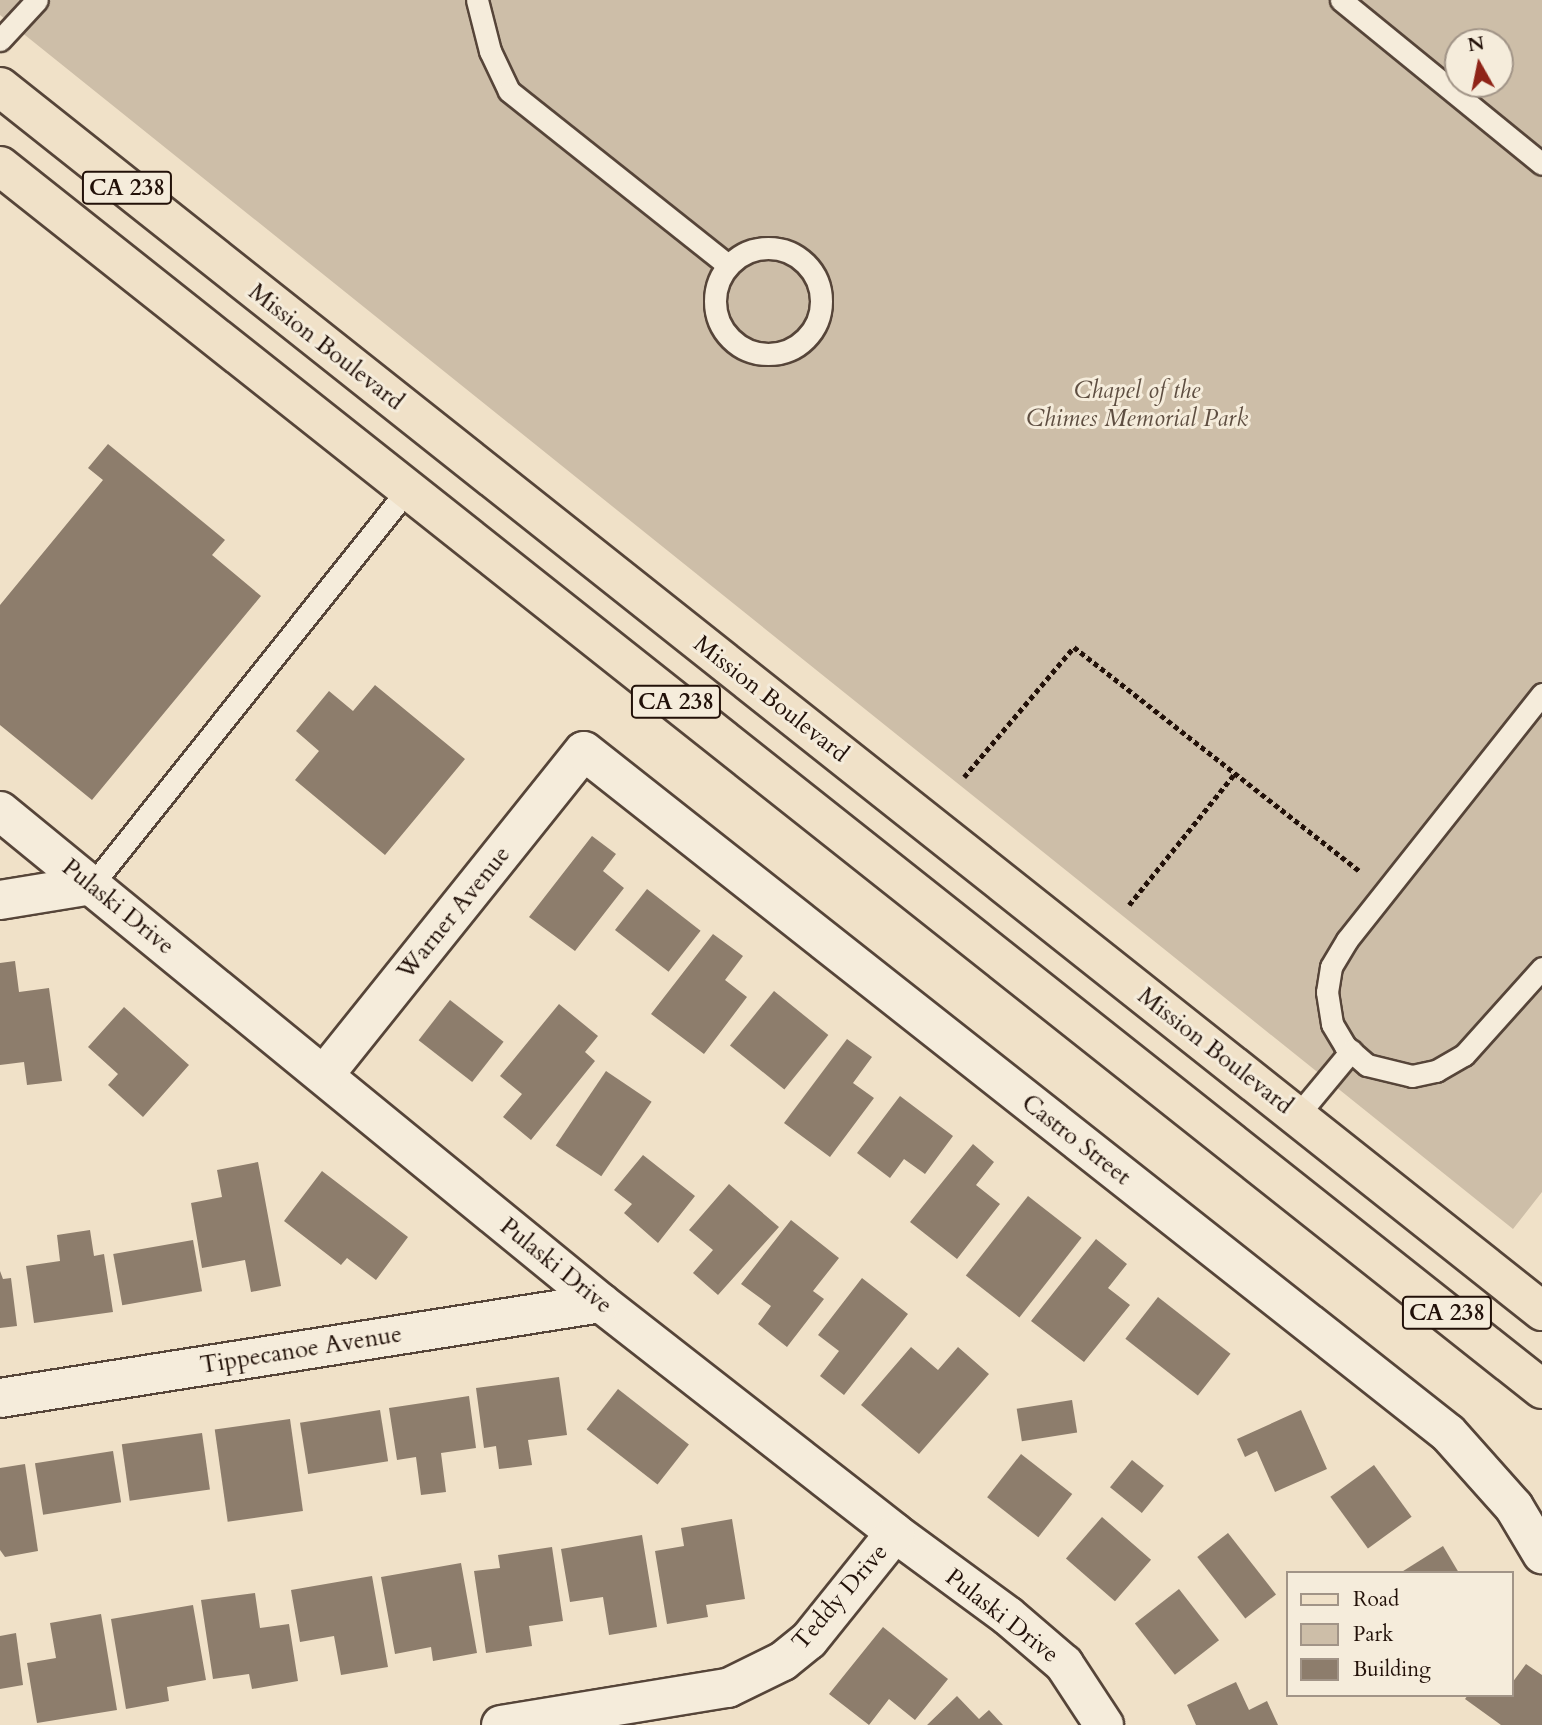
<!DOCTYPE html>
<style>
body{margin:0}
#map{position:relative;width:1542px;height:1725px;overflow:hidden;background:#f0e1c8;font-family:Cardo,serif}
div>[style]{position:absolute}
.green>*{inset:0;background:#cdbea8}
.building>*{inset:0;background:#8d7d6c;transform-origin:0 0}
.path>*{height:4.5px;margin-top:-2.25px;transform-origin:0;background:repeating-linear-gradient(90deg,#221109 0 5px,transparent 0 8.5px)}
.roads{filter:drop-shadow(2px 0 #564539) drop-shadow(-2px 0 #564539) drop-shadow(0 2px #564539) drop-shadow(0 -2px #564539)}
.service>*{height:21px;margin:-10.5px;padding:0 10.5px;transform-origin:10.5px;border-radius:10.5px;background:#f5ecdb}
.service>.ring{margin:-10.5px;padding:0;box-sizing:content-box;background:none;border:21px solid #f5ecdb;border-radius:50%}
.minor>*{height:38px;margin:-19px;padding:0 19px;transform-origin:19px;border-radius:19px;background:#f5ecdb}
.primary>*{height:38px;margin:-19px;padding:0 19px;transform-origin:19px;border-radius:19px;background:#f0e1c8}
span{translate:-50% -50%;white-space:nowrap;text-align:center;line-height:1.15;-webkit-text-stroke:6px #f5ecdb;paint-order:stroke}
.shield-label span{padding:2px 5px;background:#f5ecdb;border:2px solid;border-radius:5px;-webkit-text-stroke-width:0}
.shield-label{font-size:23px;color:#221109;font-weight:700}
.street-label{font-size:24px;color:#221109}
.park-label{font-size:24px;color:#5e4e41;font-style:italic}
.legend{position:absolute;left:1286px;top:1571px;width:228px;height:126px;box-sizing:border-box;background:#f5ecdb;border:2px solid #a19487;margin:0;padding:9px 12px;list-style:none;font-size:21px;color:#221109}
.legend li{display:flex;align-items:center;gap:14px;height:35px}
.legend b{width:35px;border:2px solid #a19487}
.north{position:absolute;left:1444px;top:28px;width:70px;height:70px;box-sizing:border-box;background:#f5ecdb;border:2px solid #a19487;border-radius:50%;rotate:351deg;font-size:19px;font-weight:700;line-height:28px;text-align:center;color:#221109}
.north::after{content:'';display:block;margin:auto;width:24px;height:32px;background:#8f2418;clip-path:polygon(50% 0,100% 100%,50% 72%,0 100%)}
</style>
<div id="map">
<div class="green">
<div style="clip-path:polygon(evenodd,0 0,1542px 0,1542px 1192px,1513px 1229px,0 15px,0 0,1458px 42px,1500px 42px,1500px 84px,1458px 84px,1458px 42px)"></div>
</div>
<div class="building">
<div style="clip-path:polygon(108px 444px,225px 540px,212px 555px,261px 596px,92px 800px,0 725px,0 605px,103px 480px,88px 468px)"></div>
<div style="clip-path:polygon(375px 685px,465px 759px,385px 855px,295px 780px,319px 751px,296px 731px,329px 691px,353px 711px)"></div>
<div style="clip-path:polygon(592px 836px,616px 854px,603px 871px,624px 888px,575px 951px,529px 917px)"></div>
<div style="left:647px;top:889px;width:68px;height:52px;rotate:38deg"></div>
<div style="clip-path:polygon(713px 934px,743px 956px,725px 980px,747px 997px,704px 1054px,651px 1014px)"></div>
<div style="clip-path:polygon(15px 961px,19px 992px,49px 988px,62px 1081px,27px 1085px,24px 1062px,0 1065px,0 963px)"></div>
<div style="left:774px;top:991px;width:70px;height:70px;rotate:39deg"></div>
<div style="left:450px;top:1000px;width:68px;height:51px;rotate:38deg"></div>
<div style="clip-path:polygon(559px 1004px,598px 1036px,585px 1052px,595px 1061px,531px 1140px,503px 1117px,522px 1094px,500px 1076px)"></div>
<div style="clip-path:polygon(124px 1007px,189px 1065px,143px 1117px,108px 1085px,118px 1074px,88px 1047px)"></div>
<div style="clip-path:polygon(847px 1039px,872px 1057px,853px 1083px,874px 1098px,830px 1157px,784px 1123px)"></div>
<div style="left:606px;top:1071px;width:55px;height:90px;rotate:34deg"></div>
<div style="clip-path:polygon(900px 1096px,953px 1136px,925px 1174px,904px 1159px,890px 1178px,857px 1153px)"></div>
<div style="clip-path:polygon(973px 1144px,994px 1162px,976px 1185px,1000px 1204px,957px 1259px,910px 1222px)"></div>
<div style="clip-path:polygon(643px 1155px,695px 1196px,658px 1243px,624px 1213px,632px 1204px,614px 1190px)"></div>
<div style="clip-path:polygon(258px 1162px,281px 1286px,251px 1292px,245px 1260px,202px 1268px,191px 1203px,222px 1197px,217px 1170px)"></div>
<div style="clip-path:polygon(322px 1171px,408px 1237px,376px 1280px,347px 1258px,341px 1265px,284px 1221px)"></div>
<div style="clip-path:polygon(729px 1184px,779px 1227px,718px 1295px,693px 1273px,713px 1250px,689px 1230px)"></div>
<div style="left:1028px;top:1196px;width:68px;height:101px;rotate:38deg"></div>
<div style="clip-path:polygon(791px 1220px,839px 1258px,813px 1291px,824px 1299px,787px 1347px,758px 1324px,771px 1306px,741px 1284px)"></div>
<div style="clip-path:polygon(90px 1230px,94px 1256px,104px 1254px,113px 1312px,34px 1323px,26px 1266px,60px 1261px,57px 1235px)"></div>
<div style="clip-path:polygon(1096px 1239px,1127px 1264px,1108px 1288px,1130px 1305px,1084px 1362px,1031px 1321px)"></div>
<div style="left:193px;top:1240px;width:52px;height:81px;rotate:80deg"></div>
<div style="clip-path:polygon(0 1271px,3px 1279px,11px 1278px,17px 1326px,0 1328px)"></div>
<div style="clip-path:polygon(862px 1278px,908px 1314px,844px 1395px,820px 1376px,839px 1351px,818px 1335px)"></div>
<div style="left:1158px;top:1297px;width:92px;height:53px;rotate:38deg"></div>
<div style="clip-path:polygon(911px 1347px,938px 1370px,958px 1347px,989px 1374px,919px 1454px,861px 1405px)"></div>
<div style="clip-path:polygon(559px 1377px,567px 1435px,528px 1440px,532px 1465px,499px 1469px,496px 1446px,484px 1448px,476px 1388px)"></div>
<div style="left:618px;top:1389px;width:90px;height:51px;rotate:38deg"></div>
<div style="clip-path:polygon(469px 1396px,476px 1448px,441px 1453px,446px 1492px,421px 1495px,416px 1457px,397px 1460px,389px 1408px)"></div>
<div style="left:1072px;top:1400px;width:33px;height:56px;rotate:81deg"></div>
<div style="left:380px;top:1410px;width:52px;height:81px;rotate:81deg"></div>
<div style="clip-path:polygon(1301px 1410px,1327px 1469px,1275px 1492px,1257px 1451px,1245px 1457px,1237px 1439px)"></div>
<div style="left:290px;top:1419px;width:93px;height:76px;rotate:82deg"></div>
<div style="left:202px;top:1433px;width:57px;height:81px;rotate:82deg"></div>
<div style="left:113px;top:1451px;width:52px;height:79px;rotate:81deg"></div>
<div style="left:1021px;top:1454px;width:65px;height:55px;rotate:38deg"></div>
<div style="left:1132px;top:1460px;width:41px;height:35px;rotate:39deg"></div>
<div style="clip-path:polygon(25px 1464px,38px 1551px,5px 1557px,0 1550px,0 1468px)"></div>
<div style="left:1374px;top:1465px;width:64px;height:54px;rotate:54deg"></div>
<div style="left:1102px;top:1517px;width:65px;height:55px;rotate:41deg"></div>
<div style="clip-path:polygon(732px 1519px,745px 1599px,706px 1605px,708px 1617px,667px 1624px,655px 1551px,684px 1546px,681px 1528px)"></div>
<div style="left:1228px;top:1533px;width:78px;height:39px;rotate:52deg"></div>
<div style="clip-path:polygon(642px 1535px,657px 1627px,609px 1635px,603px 1597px,570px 1602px,561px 1549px)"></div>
<div style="clip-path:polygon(1443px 1546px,1459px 1573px,1400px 1573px)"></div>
<div style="clip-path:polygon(552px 1547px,563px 1621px,529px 1626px,532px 1646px,486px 1653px,474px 1571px,500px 1568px,498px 1555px)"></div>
<div style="clip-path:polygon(461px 1563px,477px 1653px,433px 1661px,431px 1647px,395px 1654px,381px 1577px)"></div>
<div style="clip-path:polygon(372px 1576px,388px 1667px,341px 1675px,334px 1636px,300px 1642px,291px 1590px)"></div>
<div style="left:1179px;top:1589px;width:65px;height:56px;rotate:52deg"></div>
<div style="clip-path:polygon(255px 1593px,260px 1628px,289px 1624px,298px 1681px,252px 1689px,249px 1674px,213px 1679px,201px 1600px)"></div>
<div style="clip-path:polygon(193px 1605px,206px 1680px,167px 1687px,169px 1701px,126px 1709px,111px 1619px)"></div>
<div style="clip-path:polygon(101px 1614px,117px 1710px,37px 1723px,27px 1663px,56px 1658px,50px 1623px)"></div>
<div style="clip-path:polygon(883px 1627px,948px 1679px,915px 1720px,889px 1699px,869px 1725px,829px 1694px)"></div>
<div style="clip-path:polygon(16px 1633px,23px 1685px,0 1689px,0 1636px)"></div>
<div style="clip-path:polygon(1526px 1664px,1542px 1675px,1542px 1725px,1501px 1725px,1465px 1699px,1468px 1695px,1512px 1695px,1512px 1683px)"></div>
<div style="clip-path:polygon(1236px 1682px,1249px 1710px,1267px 1701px,1278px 1725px,1196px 1725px,1187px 1705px)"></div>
<div style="clip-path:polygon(957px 1696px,979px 1719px,989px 1710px,1003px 1725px,927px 1725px)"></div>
</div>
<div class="path">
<div style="left:964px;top:777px;width:170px;rotate:-49.8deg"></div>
<div style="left:1074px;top:647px;width:363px;rotate:38.1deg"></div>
<div style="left:1129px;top:905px;width:169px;rotate:-51.2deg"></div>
</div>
<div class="roads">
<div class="service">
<div style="left:477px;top:0;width:53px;rotate:75.7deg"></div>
<div style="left:490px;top:51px;width:44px;rotate:64.6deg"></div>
<div style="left:509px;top:91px;width:280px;rotate:38.5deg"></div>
<div style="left:1341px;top:0;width:259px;rotate:39.2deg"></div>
<div style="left:0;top:40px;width:54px;rotate:-47.2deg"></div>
<div class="ring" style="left:715px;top:248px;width:85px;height:85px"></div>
<div style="left:1542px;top:694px;width:314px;rotate:128.4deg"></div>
<div style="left:1347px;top:940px;width:31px;rotate:121deg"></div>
<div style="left:1331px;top:967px;width:25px;rotate:99deg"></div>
<div style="left:1327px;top:992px;width:32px;rotate:81deg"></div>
<div style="left:1332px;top:1024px;width:26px;rotate:59deg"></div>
<div style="left:1345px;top:1046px;width:29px;rotate:41deg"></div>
<div style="left:1367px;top:1065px;width:46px;rotate:13.7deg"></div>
<div style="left:1412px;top:1076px;width:25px;rotate:-12deg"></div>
<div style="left:1436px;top:1071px;width:32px;rotate:-30deg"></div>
<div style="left:1464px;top:1055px;width:117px;rotate:-48.1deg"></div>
<div style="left:92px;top:885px;width:507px;rotate:-51.41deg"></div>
<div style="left:1297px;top:1116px;width:85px;rotate:-50.3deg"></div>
</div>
<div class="minor">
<div style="left:0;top:811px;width:777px;rotate:39.3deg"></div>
<div style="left:601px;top:1303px;width:373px;rotate:38deg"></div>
<div style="left:895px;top:1533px;width:140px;rotate:36.3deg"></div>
<div style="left:1008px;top:1616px;width:74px;rotate:40.6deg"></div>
<div style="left:1064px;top:1664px;width:73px;rotate:56.7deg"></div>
<div style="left:0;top:900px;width:93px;rotate:-9.3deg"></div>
<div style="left:324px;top:1075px;width:415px;rotate:-51.3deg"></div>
<div style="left:584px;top:751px;width:1101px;rotate:38.29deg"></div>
<div style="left:1448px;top:1433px;width:99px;rotate:48.3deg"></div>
<div style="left:1514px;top:1507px;width:55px;rotate:59.2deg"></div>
<div style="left:0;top:1398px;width:608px;rotate:-8.98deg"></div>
<div style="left:501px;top:1725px;width:230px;rotate:-9.3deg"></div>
<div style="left:728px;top:1688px;width:61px;rotate:-26.1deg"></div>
<div style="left:783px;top:1661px;width:33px;rotate:-39deg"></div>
<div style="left:809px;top:1640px;width:137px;rotate:-51.2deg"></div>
</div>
<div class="primary">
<div style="left:0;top:87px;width:1969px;rotate:38.44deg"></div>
<div style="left:0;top:166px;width:1968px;rotate:38.42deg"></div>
</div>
</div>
<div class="shield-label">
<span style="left:127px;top:188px">CA 238</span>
<span style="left:676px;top:702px">CA 238</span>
<span style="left:1447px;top:1313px">CA 238</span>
</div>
<div class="street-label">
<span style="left:326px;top:347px;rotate:38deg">Mission Boulevard</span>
<span style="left:771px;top:699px;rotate:38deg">Mission Boulevard</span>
<span style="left:118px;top:907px;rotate:39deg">Pulaski Drive</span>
<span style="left:454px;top:913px;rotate:-51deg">Warner Avenue</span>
<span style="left:1215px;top:1051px;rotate:38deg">Mission Boulevard</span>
<span style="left:1076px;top:1140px;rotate:38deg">Castro Street</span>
<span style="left:556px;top:1266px;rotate:39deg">Pulaski Drive</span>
<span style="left:301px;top:1350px;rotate:-9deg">Tippecanoe Avenue</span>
<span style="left:840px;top:1597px;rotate:-49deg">Teddy Drive</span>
<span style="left:1002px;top:1616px;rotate:38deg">Pulaski Drive</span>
</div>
<div class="park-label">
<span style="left:1137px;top:405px">Chapel of the<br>Chimes Memorial Park</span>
</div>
<ul class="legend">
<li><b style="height:9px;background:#f0e1c8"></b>Road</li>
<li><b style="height:19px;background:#cdbea8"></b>Park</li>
<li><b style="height:19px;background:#8d7d6c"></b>Building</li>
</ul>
<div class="north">N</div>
</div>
